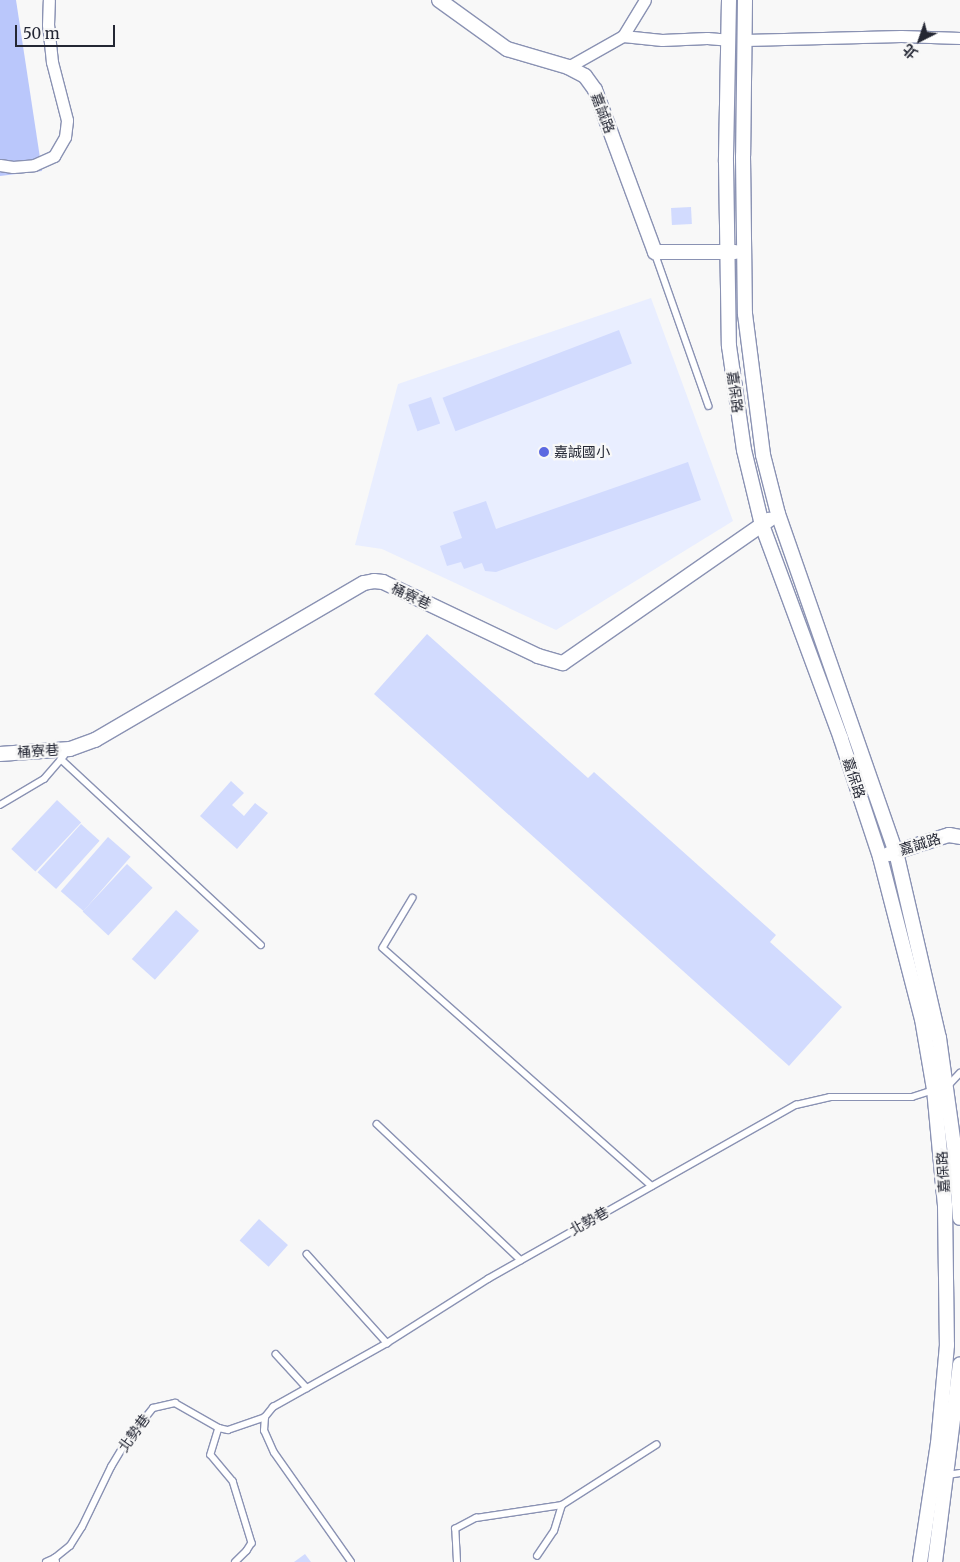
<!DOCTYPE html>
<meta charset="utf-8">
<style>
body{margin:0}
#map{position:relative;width:960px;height:1562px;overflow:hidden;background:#f8f8f8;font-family:Merriweather,"Noto Sans TC",serif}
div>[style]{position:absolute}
.built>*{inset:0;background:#e9eeff}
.green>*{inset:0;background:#bac7fb}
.building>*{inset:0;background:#d2dbfe;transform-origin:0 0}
.roads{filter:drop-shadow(1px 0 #8a92b3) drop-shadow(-1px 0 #8a92b3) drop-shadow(0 1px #8a92b3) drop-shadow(0 -1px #8a92b3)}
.service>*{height:5.5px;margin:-2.75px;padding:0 2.75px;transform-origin:2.75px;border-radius:2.75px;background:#fff}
.minor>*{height:11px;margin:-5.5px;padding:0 5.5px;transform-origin:5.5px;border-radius:5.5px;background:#fff}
.tertiary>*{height:14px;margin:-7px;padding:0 7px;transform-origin:7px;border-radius:7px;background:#fff}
.dots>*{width:14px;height:14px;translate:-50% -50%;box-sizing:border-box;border:2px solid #f8f8f8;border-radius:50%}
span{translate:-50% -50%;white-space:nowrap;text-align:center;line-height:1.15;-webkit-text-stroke:4.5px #f8f8f8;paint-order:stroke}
.street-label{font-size:14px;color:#242734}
.poi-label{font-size:14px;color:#242734}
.left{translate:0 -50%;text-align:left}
.north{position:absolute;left:895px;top:15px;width:50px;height:50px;-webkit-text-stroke:4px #f8f8f8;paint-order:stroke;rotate:221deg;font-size:14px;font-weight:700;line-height:20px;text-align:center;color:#242734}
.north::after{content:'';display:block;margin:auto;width:18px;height:22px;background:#242734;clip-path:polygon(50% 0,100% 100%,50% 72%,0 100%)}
.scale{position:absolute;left:15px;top:25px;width:100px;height:22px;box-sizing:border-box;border:2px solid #242734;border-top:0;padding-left:6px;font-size:15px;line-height:18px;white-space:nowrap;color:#242734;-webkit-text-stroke:4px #f8f8f8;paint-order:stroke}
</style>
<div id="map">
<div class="built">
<div style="clip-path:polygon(651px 298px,733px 521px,556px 630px,382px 549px,355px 545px,398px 384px)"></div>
</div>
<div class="green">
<div style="clip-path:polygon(0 0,16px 0,42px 171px,0 176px)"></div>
</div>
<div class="building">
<div style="left:691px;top:207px;width:17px;height:20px;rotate:87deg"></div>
<div style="left:619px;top:330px;width:36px;height:189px;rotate:69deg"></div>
<div style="left:431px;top:397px;width:28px;height:24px;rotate:71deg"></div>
<div style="clip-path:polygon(688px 462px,701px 500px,496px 572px,485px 571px,482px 563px,464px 569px,461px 562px,447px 566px,440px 546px,462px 538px,453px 512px,486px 501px,496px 529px)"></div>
<div style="clip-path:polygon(427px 634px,588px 778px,594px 772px,776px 935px,770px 942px,842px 1007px,789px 1066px,374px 694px)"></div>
<div style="clip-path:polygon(231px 781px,244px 793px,232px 805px,244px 816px,255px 803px,268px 813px,237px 849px,200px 816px)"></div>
<div style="left:57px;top:800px;width:33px;height:67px;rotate:43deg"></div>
<div style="left:81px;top:824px;width:25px;height:65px;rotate:42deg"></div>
<div style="left:108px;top:837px;width:30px;height:72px;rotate:41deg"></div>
<div style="left:127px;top:864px;width:35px;height:65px;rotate:43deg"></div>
<div style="left:176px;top:910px;width:31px;height:66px;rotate:42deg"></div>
<div style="left:259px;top:1219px;width:39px;height:29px;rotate:42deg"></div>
<div style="clip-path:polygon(305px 1554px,311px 1562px,294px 1562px)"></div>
</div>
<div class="roads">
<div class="service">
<div style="left:655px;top:253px;width:162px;rotate:70.6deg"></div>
<div style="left:61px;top:759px;width:273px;rotate:42.9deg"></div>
<div style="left:0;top:805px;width:51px;rotate:-30.6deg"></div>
<div style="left:44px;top:779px;width:30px;rotate:-49deg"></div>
<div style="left:413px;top:898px;width:58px;rotate:121deg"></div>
<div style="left:383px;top:948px;width:359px;rotate:41.5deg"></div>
<div style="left:947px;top:1087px;width:19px;rotate:-47deg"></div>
<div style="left:377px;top:1124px;width:198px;rotate:43.4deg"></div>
<div style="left:307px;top:1254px;width:120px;rotate:48deg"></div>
<div style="left:276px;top:1354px;width:46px;rotate:47.6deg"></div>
<div style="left:219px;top:1428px;width:28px;rotate:107deg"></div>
<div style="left:211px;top:1455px;width:34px;rotate:50deg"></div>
<div style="left:233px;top:1481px;width:65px;rotate:73deg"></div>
<div style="left:252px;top:1543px;width:9px;rotate:122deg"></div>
<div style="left:247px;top:1551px;width:16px;rotate:135deg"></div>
<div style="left:948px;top:1475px;width:12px;rotate:-9deg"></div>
<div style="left:537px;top:1556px;width:30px;rotate:-56deg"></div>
<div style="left:554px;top:1531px;width:27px;rotate:-73deg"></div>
<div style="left:562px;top:1505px;width:112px;rotate:-32.6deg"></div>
<div style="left:46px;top:1562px;width:10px;rotate:-24deg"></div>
<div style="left:56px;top:1562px;width:4px;rotate:-104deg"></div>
<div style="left:55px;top:1558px;width:19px;rotate:-39deg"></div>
<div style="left:70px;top:1546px;width:22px;rotate:-58deg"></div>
<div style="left:82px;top:1527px;width:67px;rotate:-64.2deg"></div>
<div style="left:111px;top:1467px;width:29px;rotate:-59deg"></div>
<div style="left:126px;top:1442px;width:43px;rotate:-51.5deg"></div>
<div style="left:153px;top:1408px;width:23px;rotate:-13deg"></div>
<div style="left:175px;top:1403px;width:51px;rotate:29.6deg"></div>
<div style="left:219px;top:1428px;width:9px;rotate:13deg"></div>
<div style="left:228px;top:1430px;width:39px;rotate:-19deg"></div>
<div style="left:351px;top:1562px;width:133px;rotate:-125.2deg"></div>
<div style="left:274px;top:1453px;width:24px;rotate:-114deg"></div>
<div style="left:264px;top:1431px;width:14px;rotate:-86deg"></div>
<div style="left:265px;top:1417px;width:13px;rotate:-51deg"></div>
<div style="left:273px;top:1407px;width:131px;rotate:-29.3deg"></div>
<div style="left:387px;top:1343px;width:120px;rotate:-32.4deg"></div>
<div style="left:488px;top:1279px;width:354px;rotate:-29.5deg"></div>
<div style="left:796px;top:1105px;width:35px;rotate:-13deg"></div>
<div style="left:830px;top:1097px;width:82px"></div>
<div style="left:912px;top:1097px;width:22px;rotate:-18deg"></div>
<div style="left:457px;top:1562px;width:33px;rotate:-93deg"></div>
<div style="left:455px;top:1529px;width:24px;rotate:-28deg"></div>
<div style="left:476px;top:1518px;width:87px;rotate:-8.6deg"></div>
</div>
<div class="minor">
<div style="left:623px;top:36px;width:39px;rotate:6deg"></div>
<div style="left:662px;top:40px;width:45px;rotate:-2.5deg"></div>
<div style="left:707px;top:38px;width:21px;rotate:5deg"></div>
<div style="left:745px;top:40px;width:156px;rotate:-1.5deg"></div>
<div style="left:901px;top:36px;width:59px;rotate:1.9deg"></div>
<div style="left:568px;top:67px;width:63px;rotate:-29.4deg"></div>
<div style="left:623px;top:36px;width:42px;rotate:-58.6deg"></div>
<div style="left:0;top:165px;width:13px;rotate:9deg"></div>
<div style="left:13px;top:167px;width:21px;rotate:-5deg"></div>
<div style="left:34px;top:165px;width:22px;rotate:-24deg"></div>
<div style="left:54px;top:156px;width:22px;rotate:-60deg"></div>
<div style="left:65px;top:137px;width:17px;rotate:-83deg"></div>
<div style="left:67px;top:120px;width:60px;rotate:-104.5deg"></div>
<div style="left:52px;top:62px;width:37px;rotate:-96deg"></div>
<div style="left:48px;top:25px;width:25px;rotate:-88deg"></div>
</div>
<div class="tertiary">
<div style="left:439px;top:0;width:84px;rotate:35.8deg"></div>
<div style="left:507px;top:49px;width:64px;rotate:16.4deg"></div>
<div style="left:568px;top:67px;width:19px;rotate:28deg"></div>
<div style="left:585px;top:76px;width:17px;rotate:54deg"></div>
<div style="left:595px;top:90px;width:173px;rotate:69.7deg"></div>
<div style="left:655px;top:252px;width:80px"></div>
<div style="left:729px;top:0;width:162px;rotate:91.1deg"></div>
<div style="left:726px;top:162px;width:184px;rotate:89.1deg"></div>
<div style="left:729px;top:346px;width:105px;rotate:81.8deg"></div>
<div style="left:744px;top:450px;width:77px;rotate:76.5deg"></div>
<div style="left:762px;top:525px;width:228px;rotate:69.7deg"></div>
<div style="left:841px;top:739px;width:124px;rotate:71.7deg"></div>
<div style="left:880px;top:857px;width:167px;rotate:75.5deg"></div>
<div style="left:922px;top:1019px;width:71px;rotate:80.3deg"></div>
<div style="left:934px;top:1089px;width:118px;rotate:84.6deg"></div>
<div style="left:945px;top:1206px;width:139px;rotate:89.2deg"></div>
<div style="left:947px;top:1345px;width:98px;rotate:95.2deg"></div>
<div style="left:938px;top:1443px;width:120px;rotate:98.6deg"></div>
<div style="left:745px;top:0;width:156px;rotate:90.7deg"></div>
<div style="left:743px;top:156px;width:158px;rotate:89.3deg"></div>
<div style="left:745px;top:314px;width:142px;rotate:82.7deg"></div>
<div style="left:763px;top:455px;width:61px;rotate:75.7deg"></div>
<div style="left:778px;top:514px;width:358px;rotate:70.8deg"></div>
<div style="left:896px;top:852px;width:191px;rotate:77deg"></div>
<div style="left:939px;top:1038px;width:124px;rotate:82.1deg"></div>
<div style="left:956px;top:1161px;width:57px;rotate:86deg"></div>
<div style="left:0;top:754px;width:70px;rotate:-4.1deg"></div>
<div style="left:70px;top:749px;width:27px;rotate:-20deg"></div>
<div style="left:95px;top:740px;width:311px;rotate:-30.3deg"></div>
<div style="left:364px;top:583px;width:10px;rotate:-11deg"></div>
<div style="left:374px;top:581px;width:9px;rotate:6deg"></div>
<div style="left:383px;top:582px;width:172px;rotate:25.5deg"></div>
<div style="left:538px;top:656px;width:26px;rotate:16deg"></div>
<div style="left:563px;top:663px;width:251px;rotate:-34.8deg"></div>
<div style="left:889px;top:854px;width:63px;rotate:-17.6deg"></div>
<div style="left:949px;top:835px;width:11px;rotate:10deg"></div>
<div style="left:935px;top:1562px;width:199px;rotate:-82.8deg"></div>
</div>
</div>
<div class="dots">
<div style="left:544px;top:452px;background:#5c69e1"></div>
</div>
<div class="street-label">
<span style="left:603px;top:113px;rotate:69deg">嘉誠路</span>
<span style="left:735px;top:392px;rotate:82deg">嘉保路</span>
<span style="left:411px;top:596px;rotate:25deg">桶寮巷</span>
<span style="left:38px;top:751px;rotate:-4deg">桶寮巷</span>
<span style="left:854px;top:778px;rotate:72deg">嘉保路</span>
<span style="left:920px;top:844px;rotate:-17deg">嘉誠路</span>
<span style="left:943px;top:1172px;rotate:-94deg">嘉保路</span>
<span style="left:589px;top:1221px;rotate:-29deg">北勢巷</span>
<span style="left:134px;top:1433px;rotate:-54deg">北勢巷</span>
</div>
<div class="poi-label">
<span class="left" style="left:554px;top:452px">嘉誠國小</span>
</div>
<div class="north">北</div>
<div class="scale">50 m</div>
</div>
